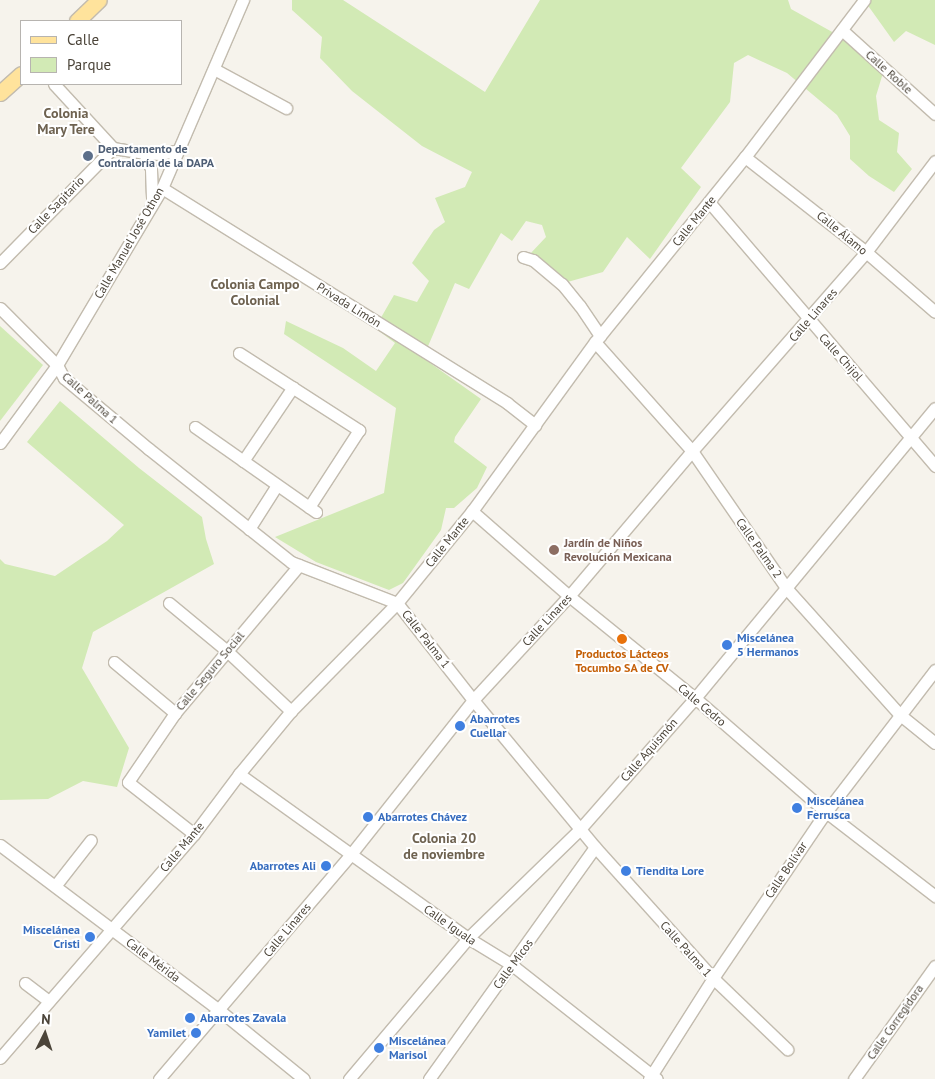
<!DOCTYPE html>
<html>
<head>
<meta charset="utf-8">
<style>
	body { margin:0 }
	#map { position:relative; width:935px; height:1079px; overflow:hidden; background:#f6f3ec; font-family:"PT Sans",sans-serif }
	div>[style] { position:absolute }
	[style*='--x'] { left:calc(var(--x)*1px); top:calc(var(--y)*1px); width:calc(var(--w)*1px); rotate:calc(var(--a)*1deg) }
	.green>* { inset:0; background:#d2eab5 }
	.roads { filter:drop-shadow(1px 0 #c2bbae) drop-shadow(-1px 0 #c2bbae) drop-shadow(0 1px #c2bbae) drop-shadow(0 -1px #c2bbae) }
	.minor>* { height:11px; margin:-5.5px; padding:0 5.5px; transform-origin:5.5px; border-radius:5.5px; background:#fff }
	.major>* { height:15px; margin:-7.5px; padding:0 7.5px; transform-origin:7.5px; border-radius:7.5px; background:#ffe39c }
	.dots>* { width:14px; height:14px; translate:-50% -50%; box-sizing:border-box; border:2px solid #fff; border-radius:50% }
	span { translate:-50% -50%; white-space:nowrap; text-align:center; line-height:1.15; -webkit-text-stroke:4px #fff; paint-order:stroke }
	.street-label { font-size:12px; color:#4b4439 }
	.service-label { font-size:12px; color:#4e5e75; font-weight:700 }
	.left { translate:0 -50%; text-align:left }
	.education-label { font-size:12px; color:#785e54; font-weight:700 }
	.shop-label { font-size:12px; color:#366cbe; font-weight:700 }
	.right { translate:-100% -50%; text-align:right }
	.food-label { font-size:12px; color:#c56008; font-weight:700 }
	.neighbourhood-label { font-size:14px; color:#6e6250; font-weight:700 }
	.legend { position:absolute; left:20px; top:20px; width:162px; height:65px; box-sizing:border-box; background:#fff; border:1px solid #b7b4b0; margin:0; padding:6px 9px; list-style:none; font-size:15px; color:#4b4439 }
	.legend li { display:flex; align-items:center; gap:10px; height:25px }
	.legend b { width:25px; border:1px solid #b7b4b0 }
	.north { position:absolute; left:20px; top:1009px; width:50px; height:50px; -webkit-text-stroke:4px #fff; paint-order:stroke; rotate:4deg; font-size:14px; font-weight:700; line-height:20px; text-align:center; color:#4b4439 }
	.north::after { content:''; display:block; margin:auto; width:18px; height:22px; background:#4b4439; clip-path:polygon(50% 0,100% 100%,50% 72%,0 100%) }
</style>
</head>
<body>
<div id="map">
	<div class="green">
		<div style="clip-path:polygon(292px 0,343px 0,485px 92px,540px 0,788px 0,791px 9px,852px 43px,883px 73px,876px 96px,879px 120px,899px 133px,897px 152px,912px 169px,894px 192px,869px 176px,850px 159px,850px 136px,837px 115px,787px 73px,748px 55px,734px 63px,730px 102px,681px 168px,701px 187px,650px 259px,627px 237px,603px 272px,564px 283px,530px 254px,546px 237px,542px 225px,526px 221px,512px 241px,501px 233px,469px 289px,455px 283px,423px 358px,481px 399px,455px 437px,454px 442px,487px 467px,477px 488px,454px 508px,446px 508px,441px 530px,403px 583px,389px 590px,316px 562px,275px 537px,384px 493px,396px 408px,284px 334px,286px 321px,343px 348px,376px 371px,395px 343px,375px 328px,394px 295px,417px 302px,429px 281px,412px 263px,434px 230px,445px 222px,435px 198px,465px 187px,472px 172px,422px 146px,352px 91px,320px 58px,322px 37px,292px 10px)"></div>
		<div style="clip-path:polygon(864px 0,935px 0,935px 45px,906px 31px,894px 42px)"></div>
		<div style="clip-path:polygon(0 326px,43px 365px,0 421px)"></div>
		<div style="clip-path:polygon(60px 401px,139px 468px,202px 517px,206px 539px,214px 564px,93px 632px,82px 668px,129px 748px,117px 787px,83px 781px,48px 799px,0 800px,0 559px,5px 564px,55px 576px,107px 541px,124px 525px,27px 442px)"></div>
	</div>
	<div class="roads">
		<div class="minor">
			<div style="--x:842;--y:30;--w:125;--a:42.1"></div>
			<div style="--x:214;--y:69;--w:82;--a:28.4"></div>
			<div style="--x:54;--y:84;--w:87;--a:47.3"></div>
			<div style="--x:113;--y:148;--w:31;--a:9"></div>
			<div style="--x:144;--y:153;--w:17;--a:66"></div>
			<div style="--x:151;--y:169;--w:35;--a:88"></div>
			<div style="--x:144;--y:153;--w:16;--a:4"></div>
			<div style="--x:160;--y:154;--w:19;--a:-12"></div>
			<div style="--x:745;--y:157;--w:154;--a:38.1"></div>
			<div style="--x:866;--y:252;--w:91;--a:41"></div>
			<div style="--x:162;--y:188;--w:407;--a:31.9"></div>
			<div style="--x:507;--y:403;--w:36;--a:38"></div>
			<div style="--x:709;--y:202;--w:348;--a:49.4"></div>
			<div style="--x:523;--y:257;--w:10;--a:17"></div>
			<div style="--x:533;--y:260;--w:38;--a:40"></div>
			<div style="--x:562;--y:284;--w:28;--a:51"></div>
			<div style="--x:580;--y:306;--w:36;--a:56"></div>
			<div style="--x:0;--y:263;--w:161;--a:-45.5"></div>
			<div style="--x:0;--y:308;--w:81;--a:45"></div>
			<div style="--x:57;--y:365;--w:15;--a:62"></div>
			<div style="--x:64;--y:378;--w:111;--a:39.9"></div>
			<div style="--x:149;--y:449;--w:181;--a:38.5"></div>
			<div style="--x:291;--y:562;--w:114;--a:21.1"></div>
			<div style="--x:397;--y:603;--w:123;--a:51.9"></div>
			<div style="--x:473;--y:700;--w:191;--a:50.3"></div>
			<div style="--x:595;--y:847;--w:176;--a:48"></div>
			<div style="--x:713;--y:978;--w:103;--a:43.8"></div>
			<div style="--x:595;--y:342;--w:146;--a:48.3"></div>
			<div style="--x:692;--y:451;--w:168;--a:55.5"></div>
			<div style="--x:787;--y:589;--w:168;--a:48.1"></div>
			<div style="--x:899;--y:714;--w:46;--a:38.9"></div>
			<div style="--x:239;--y:353;--w:143;--a:32.7"></div>
			<div style="--x:359;--y:430;--w:92;--a:123"></div>
			<div style="--x:195;--y:427;--w:148;--a:35.1"></div>
			<div style="--x:0;--y:443;--w:97;--a:-53.8"></div>
			<div style="--x:57;--y:365;--w:206;--a:-59.3"></div>
			<div style="--x:162;--y:188;--w:205;--a:-66.7"></div>
			<div style="--x:243;--y:461;--w:89;--a:-56"></div>
			<div style="--x:472;--y:511;--w:129;--a:41.2"></div>
			<div style="--x:569;--y:596;--w:162;--a:39"></div>
			<div style="--x:695;--y:698;--w:174;--a:41"></div>
			<div style="--x:826;--y:812;--w:138;--a:37.6"></div>
			<div style="--x:249;--y:529;--w:52;--a:-57.5"></div>
			<div style="--x:169;--y:603;--w:75;--a:39.6"></div>
			<div style="--x:227;--y:651;--w:88;--a:43.2"></div>
			<div style="--x:114;--y:662;--w:80;--a:39.9"></div>
			<div style="--x:239;--y:774;--w:282;--a:35.6"></div>
			<div style="--x:468;--y:938;--w:52;--a:31.5"></div>
			<div style="--x:512;--y:965;--w:184;--a:38.2"></div>
			<div style="--x:194;--y:834;--w:84;--a:-141.8"></div>
			<div style="--x:128;--y:782;--w:83;--a:-55.7"></div>
			<div style="--x:175;--y:713;--w:193;--a:-50"></div>
			<div style="--x:0;--y:845;--w:274;--a:37"></div>
			<div style="--x:219;--y:1010;--w:109;--a:39.1"></div>
			<div style="--x:55;--y:886;--w:58;--a:-52"></div>
			<div style="--x:25;--y:983;--w:30;--a:37"></div>
			<div style="--x:0;--y:1058;--w:296;--a:-49.1"></div>
			<div style="--x:194;--y:834;--w:75;--a:-53.1"></div>
			<div style="--x:239;--y:774;--w:82;--a:-50.5"></div>
			<div style="--x:291;--y:711;--w:151;--a:-45.5"></div>
			<div style="--x:397;--y:603;--w:119;--a:-50.8"></div>
			<div style="--x:472;--y:511;--w:209;--a:-54"></div>
			<div style="--x:595;--y:342;--w:238;--a:-51"></div>
			<div style="--x:745;--y:157;--w:197;--a:-52.8"></div>
			<div style="--x:159;--y:1079;--w:296;--a:-49.5"></div>
			<div style="--x:351;--y:854;--w:196;--a:-51.6"></div>
			<div style="--x:473;--y:700;--w:142;--a:-47.3"></div>
			<div style="--x:569;--y:596;--w:190;--a:-49.7"></div>
			<div style="--x:692;--y:451;--w:264;--a:-48.8"></div>
			<div style="--x:866;--y:252;--w:114;--a:-52.8"></div>
			<div style="--x:349;--y:1079;--w:185;--a:-49.8"></div>
			<div style="--x:468;--y:938;--w:156;--a:-44.2"></div>
			<div style="--x:580;--y:829;--w:174;--a:-48.7"></div>
			<div style="--x:695;--y:698;--w:376;--a:-50.4"></div>
			<div style="--x:429;--y:1079;--w:285;--a:-54.4"></div>
			<div style="--x:649;--y:1079;--w:120;--a:-57.6"></div>
			<div style="--x:713;--y:978;--w:201;--a:-55.8"></div>
			<div style="--x:826;--y:812;--w:179;--a:-52.5"></div>
			<div style="--x:854;--y:1079;--w:139;--a:-54.4"></div>
		</div>
		<div class="major">
			<div style="--x:77;--y:21;--w:30;--a:-44"></div>
			<div style="--x:0;--y:93;--w:28;--a:-42"></div>
		</div>
	</div>
	<div class="dots">
		<div style="left:88px;top:156px;background:#5c6f8a"></div>
		<div style="left:554px;top:550px;background:#8d6e63"></div>
		<div style="left:622px;top:639px;background:#e8710a"></div>
		<div style="left:727px;top:645px;background:#3f7fe0"></div>
		<div style="left:460px;top:726px;background:#3f7fe0"></div>
		<div style="left:797px;top:808px;background:#3f7fe0"></div>
		<div style="left:368px;top:817px;background:#3f7fe0"></div>
		<div style="left:326px;top:866px;background:#3f7fe0"></div>
		<div style="left:626px;top:871px;background:#3f7fe0"></div>
		<div style="left:90px;top:937px;background:#3f7fe0"></div>
		<div style="left:190px;top:1018px;background:#3f7fe0"></div>
		<div style="left:196px;top:1033px;background:#3f7fe0"></div>
		<div style="left:379px;top:1048px;background:#3f7fe0"></div>
	</div>
	<div class="street-label">
		<span style="left:889px;top:72px;rotate:42deg">Calle Roble</span>
		<span style="left:56px;top:205px;rotate:-46deg">Calle Sagitario</span>
		<span style="left:694px;top:221px;rotate:-51deg">Calle Mante</span>
		<span style="left:842px;top:233px;rotate:39deg">Calle Álamo</span>
		<span style="left:129px;top:243px;rotate:-60deg">Calle Manuel José Othon</span>
		<span style="left:349px;top:305px;rotate:32deg">Privada Limón</span>
		<span style="left:813px;top:315px;rotate:-49deg">Calle Linares</span>
		<span style="left:841px;top:357px;rotate:48deg">Calle Chijol</span>
		<span style="left:90px;top:398px;rotate:42deg">Calle Palma 1</span>
		<span style="left:447px;top:542px;rotate:-51deg">Calle Mante</span>
		<span style="left:759px;top:548px;rotate:55deg">Calle Palma 2</span>
		<span style="left:547px;top:620px;rotate:-47deg">Calle Linares</span>
		<span style="left:426px;top:639px;rotate:52deg">Calle Palma 1</span>
		<span style="left:210px;top:671px;rotate:-50deg">Calle Seguro Social</span>
		<span style="left:702px;top:705px;rotate:40deg">Calle Cedro</span>
		<span style="left:649px;top:750px;rotate:-49deg">Calle Aquismón</span>
		<span style="left:182px;top:847px;rotate:-50deg">Calle Mante</span>
		<span style="left:786px;top:870px;rotate:-56deg">Calle Bolívar</span>
		<span style="left:450px;top:925px;rotate:35deg">Calle Iguala</span>
		<span style="left:287px;top:930px;rotate:-50deg">Calle Linares</span>
		<span style="left:686px;top:949px;rotate:48deg">Calle Palma 1</span>
		<span style="left:153px;top:960px;rotate:37deg">Calle Mérida</span>
		<span style="left:513px;top:964px;rotate:-54deg">Calle Micos</span>
		<span style="left:895px;top:1022px;rotate:-55deg">Calle Corregidora</span>
	</div>
	<div class="service-label">
		<span class="left" style="left:98px;top:156px">Departamento de<br>Contraloría de la DAPA</span>
	</div>
	<div class="education-label">
		<span class="left" style="left:564px;top:550px">Jardín de Niños<br>Revolución Mexicana</span>
	</div>
	<div class="shop-label">
		<span class="left" style="left:737px;top:645px">Miscelánea<br>5 Hermanos</span>
		<span class="left" style="left:470px;top:726px">Abarrotes<br>Cuellar</span>
		<span class="left" style="left:807px;top:808px">Miscelánea<br>Ferrusca</span>
		<span class="left" style="left:378px;top:817px">Abarrotes Chávez</span>
		<span class="right" style="left:316px;top:866px">Abarrotes Ali</span>
		<span class="left" style="left:636px;top:871px">Tiendita Lore</span>
		<span class="right" style="left:80px;top:937px">Miscelánea<br>Cristi</span>
		<span class="left" style="left:200px;top:1018px">Abarrotes Zavala</span>
		<span class="right" style="left:186px;top:1033px">Yamilet</span>
		<span class="left" style="left:389px;top:1048px">Miscelánea<br>Marisol</span>
	</div>
	<div class="food-label">
		<span style="left:622px;top:661px">Productos Lácteos<br>Tocumbo SA de CV</span>
	</div>
	<div class="neighbourhood-label">
		<span style="left:66px;top:121px">Colonia<br>Mary Tere</span>
		<span style="left:255px;top:292px">Colonia Campo<br>Colonial</span>
		<span style="left:444px;top:846px">Colonia 20<br>de noviembre</span>
	</div>
	<ul class="legend">
	<li><b style="height:6px;background:#ffe39c"></b>Calle</li>
	<li><b style="height:14px;background:#d2eab5"></b>Parque</li>
	</ul>
	<div class="north">N</div>
</div>
</body>
</html>
